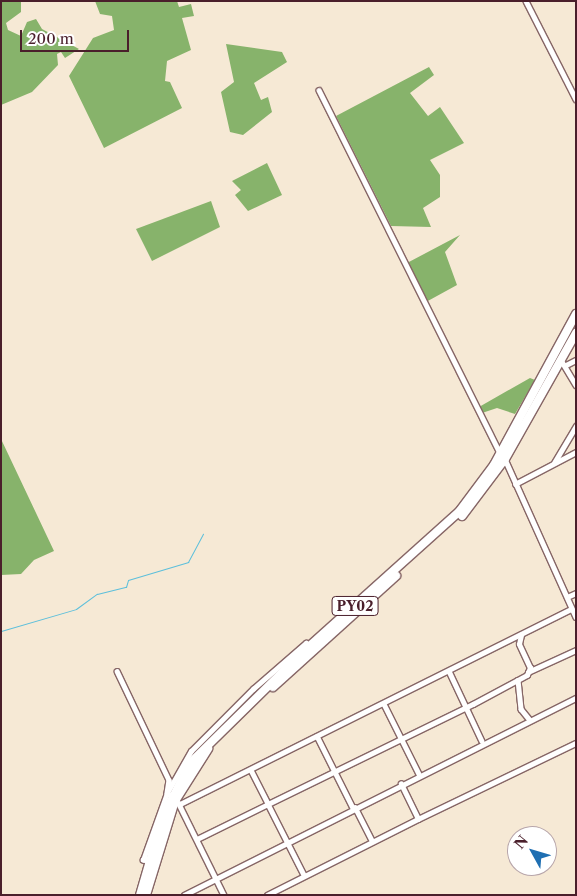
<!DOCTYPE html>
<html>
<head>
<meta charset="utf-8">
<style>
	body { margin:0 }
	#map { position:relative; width:577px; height:896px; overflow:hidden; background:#f6e9d5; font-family:"Libre Caslon Text",serif }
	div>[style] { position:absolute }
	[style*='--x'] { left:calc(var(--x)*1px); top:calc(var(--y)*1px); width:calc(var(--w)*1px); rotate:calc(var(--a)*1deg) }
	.forest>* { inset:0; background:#87b36b }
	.stream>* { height:1px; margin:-0.5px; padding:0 0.5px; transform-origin:0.5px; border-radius:0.5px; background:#5cbfdb }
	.roads { filter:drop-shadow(1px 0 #866666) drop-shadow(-1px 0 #866666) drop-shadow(0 1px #866666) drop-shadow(0 -1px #866666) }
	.street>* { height:4.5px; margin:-2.25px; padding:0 2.25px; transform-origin:2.25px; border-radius:2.25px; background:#fff }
	.highway>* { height:8px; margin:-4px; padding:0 4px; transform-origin:4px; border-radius:4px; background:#fff }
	span { translate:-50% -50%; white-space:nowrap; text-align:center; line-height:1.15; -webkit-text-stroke:4px #fff; paint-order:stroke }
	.shield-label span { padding:1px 4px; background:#fff; border:1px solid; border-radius:4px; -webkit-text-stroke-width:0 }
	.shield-label { font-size:14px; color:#4a1f2b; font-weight:700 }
	.frame { position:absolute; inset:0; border:2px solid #4a1f2b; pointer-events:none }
	.north { position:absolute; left:507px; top:826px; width:50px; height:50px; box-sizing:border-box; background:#fff; border:1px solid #b7a5aa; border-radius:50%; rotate:309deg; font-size:14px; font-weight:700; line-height:20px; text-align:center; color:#4a1f2b }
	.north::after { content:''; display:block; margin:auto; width:18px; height:22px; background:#1f6fb2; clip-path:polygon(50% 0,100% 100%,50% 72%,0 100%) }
	.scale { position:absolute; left:20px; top:30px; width:109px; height:22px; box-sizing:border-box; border:2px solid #4a1f2b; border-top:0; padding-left:6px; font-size:15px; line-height:18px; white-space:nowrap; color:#4a1f2b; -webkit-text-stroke:4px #fff; paint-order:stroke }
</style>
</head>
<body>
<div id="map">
	<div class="forest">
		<div style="clip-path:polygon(1px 1px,21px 1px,21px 12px,6px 23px,8px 30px,21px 36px,27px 22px,36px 19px,42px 29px,79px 49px,65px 58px,61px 52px,57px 54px,58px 65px,32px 92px,1px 105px)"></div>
		<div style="clip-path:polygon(95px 1px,177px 1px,179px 7px,191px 4px,194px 16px,182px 18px,191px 50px,167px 61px,165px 81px,170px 82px,182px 108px,104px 148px,69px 76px,93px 38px,114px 30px,112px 16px,100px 14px)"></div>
		<div style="clip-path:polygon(226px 44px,282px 52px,287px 62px,254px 83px,261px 100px,268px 97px,272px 112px,243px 135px,230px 132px,221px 92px,234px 82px)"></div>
		<div style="clip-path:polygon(429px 67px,434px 75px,410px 93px,428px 116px,440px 107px,464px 143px,430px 160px,440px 175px,440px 197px,423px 208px,431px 227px,391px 226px,336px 116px)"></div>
		<div style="clip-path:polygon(267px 163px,282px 195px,248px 211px,235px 195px,241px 190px,232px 181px)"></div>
		<div style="clip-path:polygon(211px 201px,220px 227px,152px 261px,136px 229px)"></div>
		<div style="clip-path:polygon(460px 235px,445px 252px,457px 285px,426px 302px,407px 263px)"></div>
		<div style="clip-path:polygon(530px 378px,535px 380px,515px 414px,497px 408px,482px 413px,479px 407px)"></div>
		<div style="clip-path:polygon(1px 439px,54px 551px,34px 560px,21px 574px,1px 575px)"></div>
	</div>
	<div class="stream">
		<div style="--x:1;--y:631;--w:78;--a:-16.3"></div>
		<div style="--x:76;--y:609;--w:26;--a:-36"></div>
		<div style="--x:97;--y:594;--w:30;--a:-14"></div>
		<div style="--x:126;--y:587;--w:7;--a:-74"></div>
		<div style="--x:128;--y:580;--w:63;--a:-16.7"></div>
		<div style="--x:188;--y:562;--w:32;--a:-62"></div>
	</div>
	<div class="roads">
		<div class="street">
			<div style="--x:526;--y:1;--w:110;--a:63"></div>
			<div style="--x:319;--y:90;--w:406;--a:63.5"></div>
			<div style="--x:561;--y:360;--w:29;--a:59"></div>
			<div style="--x:566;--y:365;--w:11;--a:-27"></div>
			<div style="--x:505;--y:459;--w:173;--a:65.8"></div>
			<div style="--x:554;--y:463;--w:43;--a:-59.3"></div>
			<div style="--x:515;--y:484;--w:69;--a:-27.7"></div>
			<div style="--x:567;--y:597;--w:10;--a:-24"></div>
			<div style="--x:117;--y:671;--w:121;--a:64.5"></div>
			<div style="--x:169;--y:780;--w:13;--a:99"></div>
			<div style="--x:167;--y:793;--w:6;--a:31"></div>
			<div style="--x:449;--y:671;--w:77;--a:64.8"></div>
			<div style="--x:528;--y:672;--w:53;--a:-24.6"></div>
			<div style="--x:518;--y:680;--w:29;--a:84"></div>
			<div style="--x:521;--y:709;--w:13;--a:51"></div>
			<div style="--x:384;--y:704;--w:78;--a:63.4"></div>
			<div style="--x:317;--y:736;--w:80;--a:63.4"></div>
			<div style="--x:251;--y:770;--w:38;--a:63"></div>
			<div style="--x:268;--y:804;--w:228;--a:-26"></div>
			<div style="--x:473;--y:704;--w:61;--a:-28.2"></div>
			<div style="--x:527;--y:675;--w:8;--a:-67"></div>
			<div style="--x:530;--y:668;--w:26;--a:-115"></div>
			<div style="--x:519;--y:644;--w:9;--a:-77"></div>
			<div style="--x:178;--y:802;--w:104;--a:63.7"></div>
			<div style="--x:180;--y:804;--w:437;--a:-26.5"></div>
			<div style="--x:355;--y:807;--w:38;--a:63"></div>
			<div style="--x:418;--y:819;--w:175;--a:-25.7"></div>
			<div style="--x:197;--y:839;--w:79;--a:-26.2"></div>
			<div style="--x:268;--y:804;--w:80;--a:63.1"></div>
			<div style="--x:149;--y:861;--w:6;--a:-171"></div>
			<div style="--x:143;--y:860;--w:71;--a:-70.3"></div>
			<div style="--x:167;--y:793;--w:48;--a:-60.3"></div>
			<div style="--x:191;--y:751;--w:88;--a:-45"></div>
			<div style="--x:253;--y:689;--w:70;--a:-41"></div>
			<div style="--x:306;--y:643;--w:4;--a:27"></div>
			<div style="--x:184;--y:895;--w:439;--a:-26.7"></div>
			<div style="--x:267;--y:895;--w:169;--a:-26.7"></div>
			<div style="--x:418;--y:819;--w:39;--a:-116"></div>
		</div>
		<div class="highway">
			<div style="--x:462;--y:516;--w:71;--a:-53"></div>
			<div style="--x:505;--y:459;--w:145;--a:-60.6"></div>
			<div style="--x:273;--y:687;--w:166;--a:-42.1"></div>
			<div style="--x:140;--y:895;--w:82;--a:-73.8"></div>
			<div style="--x:163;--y:816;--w:61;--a:-62.6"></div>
			<div style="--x:191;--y:762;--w:160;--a:-44.5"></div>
			<div style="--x:305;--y:650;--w:207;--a:-41.9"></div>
			<div style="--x:459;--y:512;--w:59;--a:-53.3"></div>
			<div style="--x:494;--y:465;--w:172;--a:-61.5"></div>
			<div style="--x:146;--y:895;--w:98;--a:-72.9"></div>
			<div style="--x:175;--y:801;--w:62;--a:-57.6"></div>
		</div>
	</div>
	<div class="shield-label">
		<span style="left:355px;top:606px">PY02</span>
	</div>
	<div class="frame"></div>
	<div class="north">N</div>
	<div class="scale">200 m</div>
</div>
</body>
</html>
